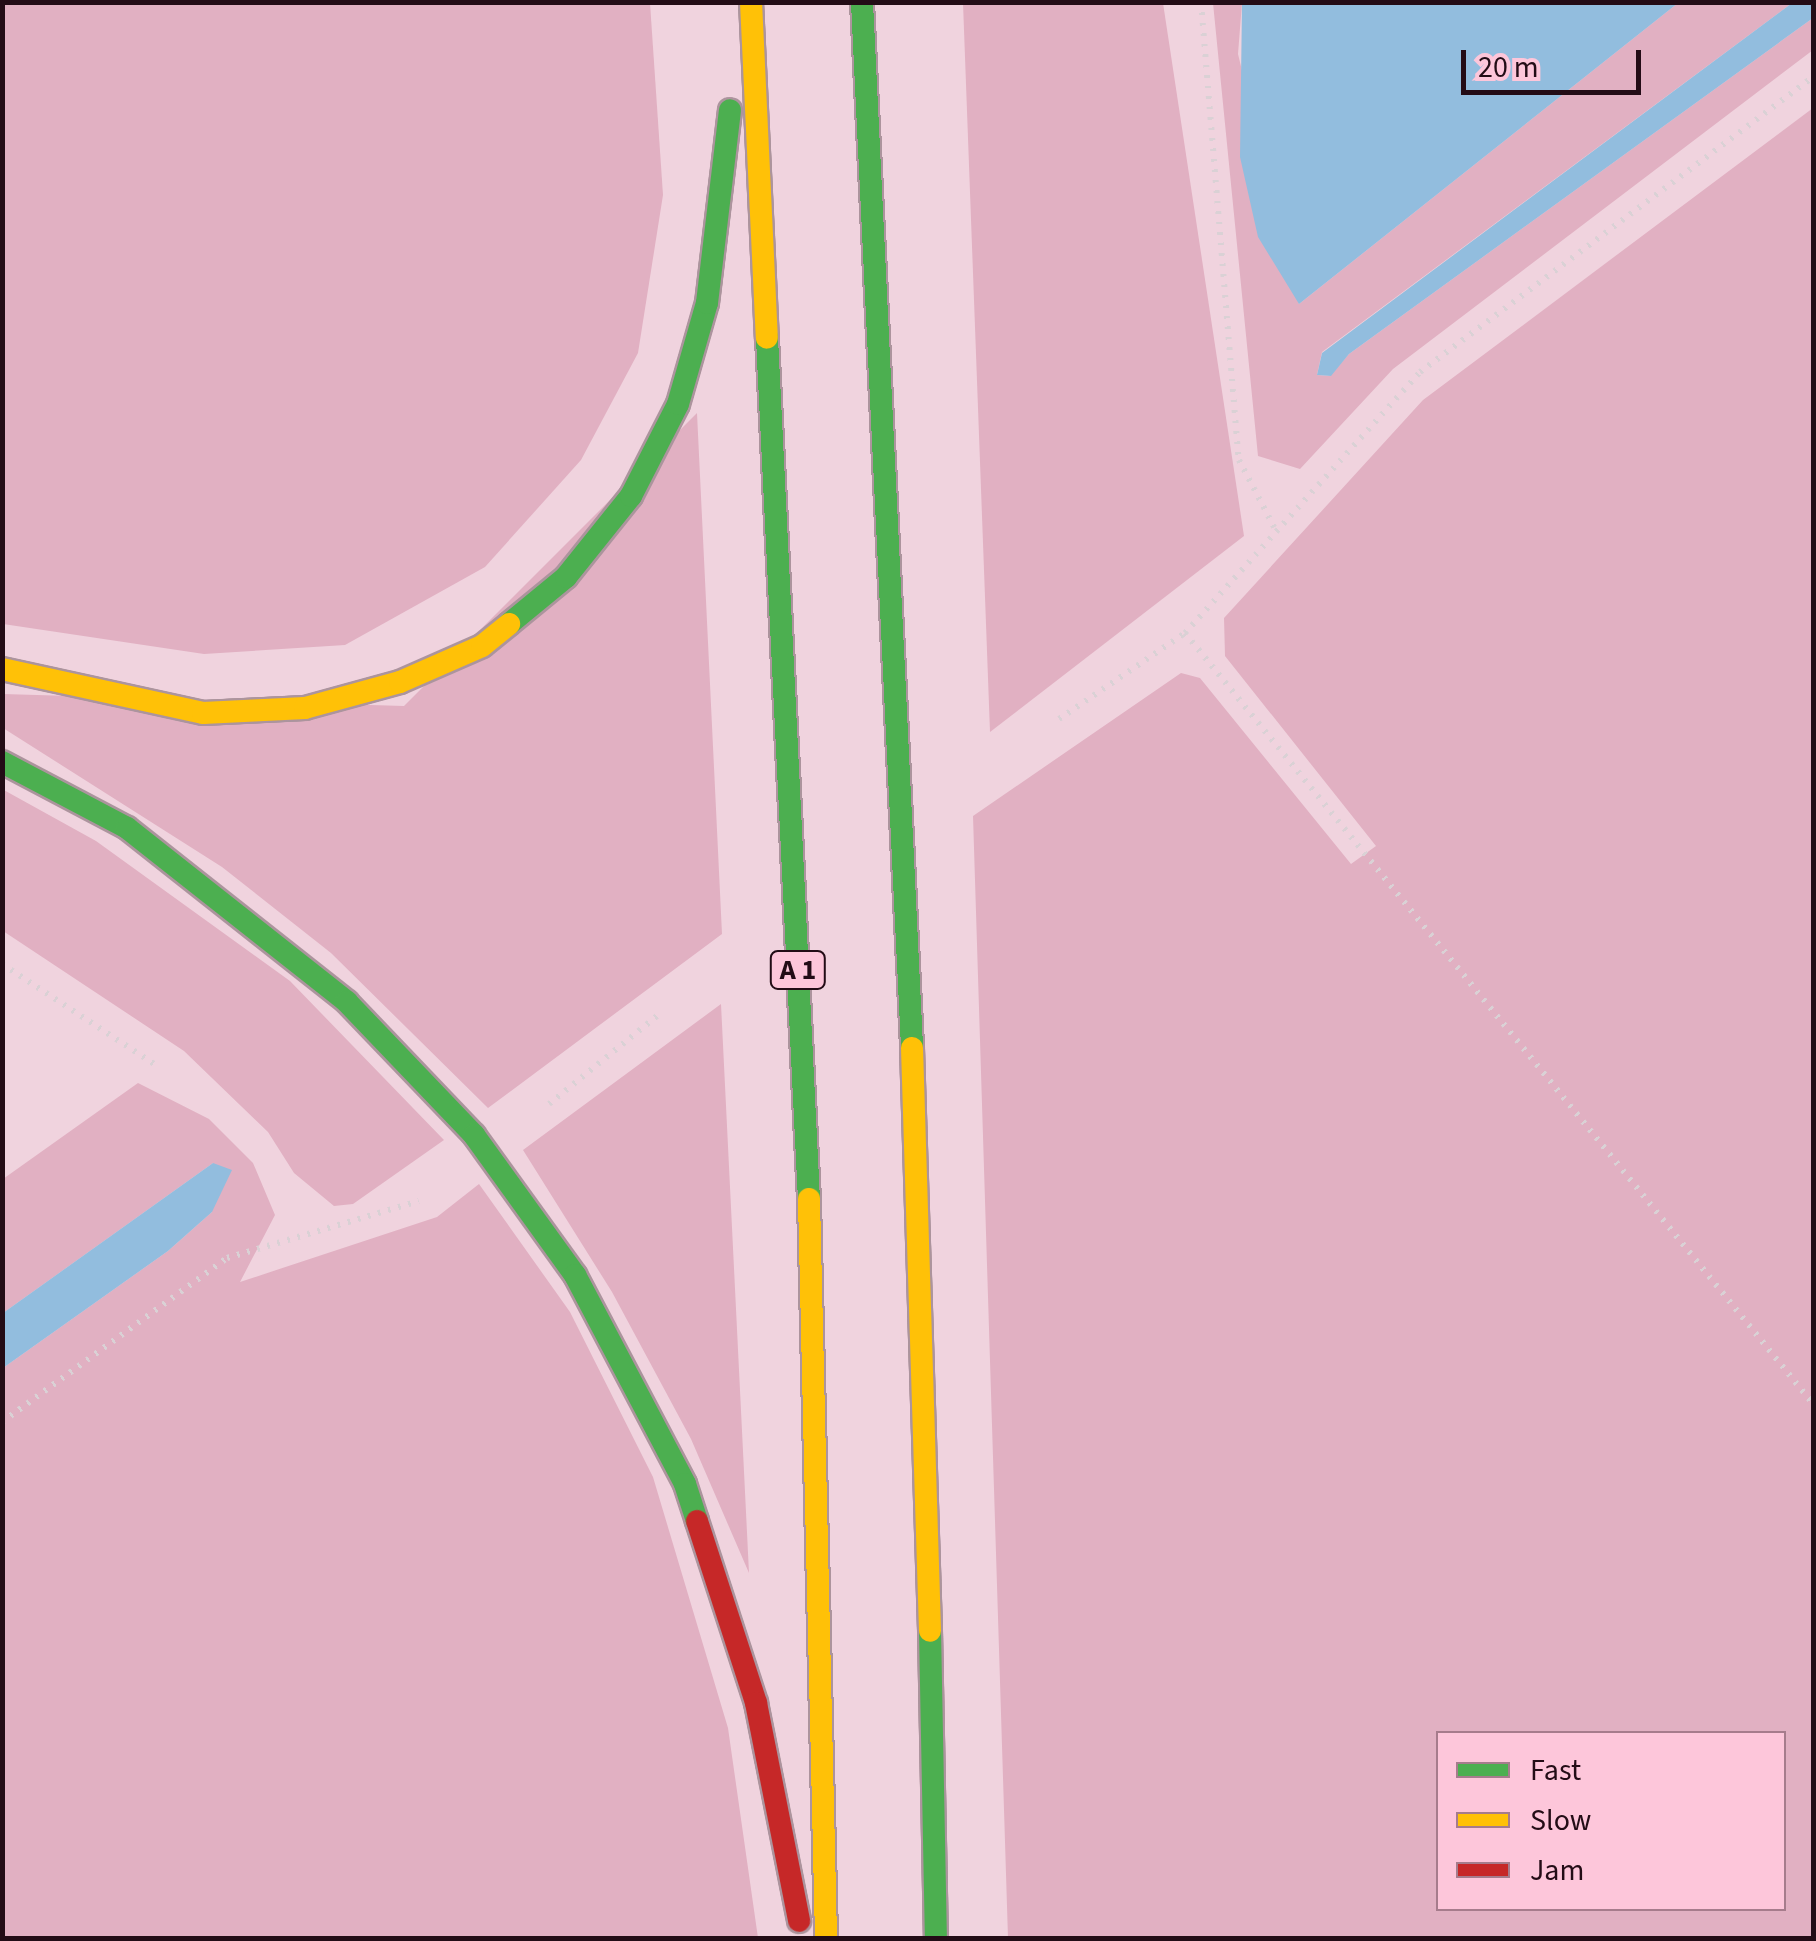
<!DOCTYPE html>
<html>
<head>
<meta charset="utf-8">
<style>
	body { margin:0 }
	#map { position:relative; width:1816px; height:1941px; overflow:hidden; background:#f0d3de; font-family:"Source Sans 3",sans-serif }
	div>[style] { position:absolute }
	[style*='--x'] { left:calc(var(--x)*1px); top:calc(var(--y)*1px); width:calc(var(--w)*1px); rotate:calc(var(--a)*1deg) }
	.green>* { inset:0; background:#e1b0c2 }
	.water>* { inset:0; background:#92bdde }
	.path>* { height:6px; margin-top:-3px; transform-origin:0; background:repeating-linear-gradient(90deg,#dad1d5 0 2.5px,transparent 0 10.5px) }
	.roads { filter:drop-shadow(2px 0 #ac949d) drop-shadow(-2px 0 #ac949d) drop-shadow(0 2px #ac949d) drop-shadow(0 -2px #ac949d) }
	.fast>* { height:22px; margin:-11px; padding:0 11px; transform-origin:11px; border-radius:11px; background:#4caf50 }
	.slow>* { height:22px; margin:-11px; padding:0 11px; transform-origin:11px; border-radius:11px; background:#ffc107 }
	.jam>* { height:22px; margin:-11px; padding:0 11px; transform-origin:11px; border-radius:11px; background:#c62828 }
	span { translate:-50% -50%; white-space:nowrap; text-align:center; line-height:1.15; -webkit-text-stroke:10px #fdc6da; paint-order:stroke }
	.shield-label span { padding:2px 8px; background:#fdc6da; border:2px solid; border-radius:8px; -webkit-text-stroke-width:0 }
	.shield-label { font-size:28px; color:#230c16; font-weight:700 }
	.frame { position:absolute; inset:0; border:5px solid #230c16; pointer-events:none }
	.legend { position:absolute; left:1436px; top:1731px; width:350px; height:180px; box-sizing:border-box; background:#fdc6da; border:2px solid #a67c8c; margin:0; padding:12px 18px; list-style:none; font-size:30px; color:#230c16 }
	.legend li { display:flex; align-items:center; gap:20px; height:50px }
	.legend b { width:50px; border:2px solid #a67c8c }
	.scale { position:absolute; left:1461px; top:50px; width:180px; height:45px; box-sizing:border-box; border:5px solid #230c16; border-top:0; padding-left:12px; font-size:30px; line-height:35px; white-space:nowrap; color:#230c16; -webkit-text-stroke:8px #fdc6da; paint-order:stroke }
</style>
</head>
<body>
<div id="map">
	<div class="green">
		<div style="clip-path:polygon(2px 3px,650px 3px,663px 195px,638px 353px,581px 460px,485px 567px,345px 645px,204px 654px,3px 624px)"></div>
		<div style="clip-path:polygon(963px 3px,1163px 3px,1244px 536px,990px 732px)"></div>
		<div style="clip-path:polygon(1213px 3px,1242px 3px,1238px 54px,1299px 304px,1678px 3px,1792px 3px,1322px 352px,1317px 375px,1330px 376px,1349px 354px,1813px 18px,1813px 50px,1393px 369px,1300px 469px,1258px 456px)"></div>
		<div style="clip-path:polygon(evenodd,1813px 108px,1813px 1938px,1008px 1938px,973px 816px,1181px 673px,1200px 678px,1351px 864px,1376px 846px,1225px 656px,1224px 618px,1423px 400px,1813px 108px,1438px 1734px,1784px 1734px,1784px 1908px,1438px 1908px,1438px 1734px)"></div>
		<div style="clip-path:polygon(697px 413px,722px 934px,488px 1108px,331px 953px,222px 867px,3px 728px,3px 694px,404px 706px)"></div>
		<div style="clip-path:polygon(2px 789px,96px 841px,290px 981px,444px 1140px,353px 1204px,334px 1206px,294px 1173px,268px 1132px,184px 1051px,3px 931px)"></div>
		<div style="clip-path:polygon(721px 1004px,749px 1573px,691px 1439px,612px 1292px,523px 1150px)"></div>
		<div style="clip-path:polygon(138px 1083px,209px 1119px,253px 1163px,275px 1215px,240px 1282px,437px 1217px,479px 1184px,570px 1312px,653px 1477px,728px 1728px,758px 1938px,3px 1938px,3px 1368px,168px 1251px,212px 1212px,213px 1163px,3px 1313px,3px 1179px)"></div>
	</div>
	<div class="water">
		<div style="clip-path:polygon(1242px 3px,1242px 2px,1678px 3px,1299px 304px,1258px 237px,1240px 157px)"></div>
		<div style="clip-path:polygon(1792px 3px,1813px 3px,1813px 18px,1349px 354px,1331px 376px,1317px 375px,1322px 353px)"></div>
		<div style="clip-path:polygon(213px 1163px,232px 1170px,212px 1212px,168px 1251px,3px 1368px,3px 1313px)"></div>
	</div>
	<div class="path">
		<div style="--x:1201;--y:2;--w:460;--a:85.3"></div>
		<div style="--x:1239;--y:460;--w:76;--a:62.4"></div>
		<div style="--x:1185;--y:633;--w:996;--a:50.83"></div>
		<div style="--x:1059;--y:719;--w:153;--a:-34.3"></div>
		<div style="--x:1185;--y:633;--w:351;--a:-48"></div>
		<div style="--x:1420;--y:372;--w:493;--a:-36.9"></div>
		<div style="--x:2;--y:964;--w:188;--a:33.3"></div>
		<div style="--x:549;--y:1104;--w:141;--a:-39.2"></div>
		<div style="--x:2;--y:1422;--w:278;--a:-36.1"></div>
		<div style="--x:227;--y:1258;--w:200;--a:-16.5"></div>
	</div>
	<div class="roads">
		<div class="fast">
			<div style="--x:862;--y:2;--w:1047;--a:87.26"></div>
			<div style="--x:767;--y:338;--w:862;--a:87.21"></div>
			<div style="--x:509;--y:624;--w:74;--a:-39.5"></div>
			<div style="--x:566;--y:577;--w:104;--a:-51.3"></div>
			<div style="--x:631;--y:496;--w:103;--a:-62.9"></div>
			<div style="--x:678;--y:404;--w:105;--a:-74"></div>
			<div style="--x:707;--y:303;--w:194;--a:-83.2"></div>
			<div style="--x:2;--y:762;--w:141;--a:27.8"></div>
			<div style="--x:127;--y:828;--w:280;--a:38.3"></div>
			<div style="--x:347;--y:1002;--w:184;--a:46.3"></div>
			<div style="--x:474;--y:1135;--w:173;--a:54.2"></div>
			<div style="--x:575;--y:1275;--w:236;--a:62.2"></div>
			<div style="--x:685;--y:1484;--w:39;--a:72"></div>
			<div style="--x:930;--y:1631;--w:307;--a:88.9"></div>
		</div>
		<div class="slow">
			<div style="--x:751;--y:2;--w:336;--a:87.3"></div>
			<div style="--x:2;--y:669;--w:206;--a:12.3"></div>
			<div style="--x:203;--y:713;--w:102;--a:-2.8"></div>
			<div style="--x:305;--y:708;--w:98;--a:-15.3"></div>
			<div style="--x:400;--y:682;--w:90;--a:-23.7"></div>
			<div style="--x:482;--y:646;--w:35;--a:-39"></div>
			<div style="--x:912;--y:1048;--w:583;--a:88.23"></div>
			<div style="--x:809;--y:1199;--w:739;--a:88.68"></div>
		</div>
		<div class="jam">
			<div style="--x:697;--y:1521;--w:191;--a:72"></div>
			<div style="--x:756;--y:1703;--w:222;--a:78.8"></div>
		</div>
	</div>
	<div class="shield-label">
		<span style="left:798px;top:970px">A 1</span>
	</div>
	<div class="frame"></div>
	<ul class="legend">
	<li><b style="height:12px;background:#4caf50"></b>Fast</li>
	<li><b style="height:12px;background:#ffc107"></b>Slow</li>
	<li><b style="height:12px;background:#c62828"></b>Jam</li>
	</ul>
	<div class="scale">20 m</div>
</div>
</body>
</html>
